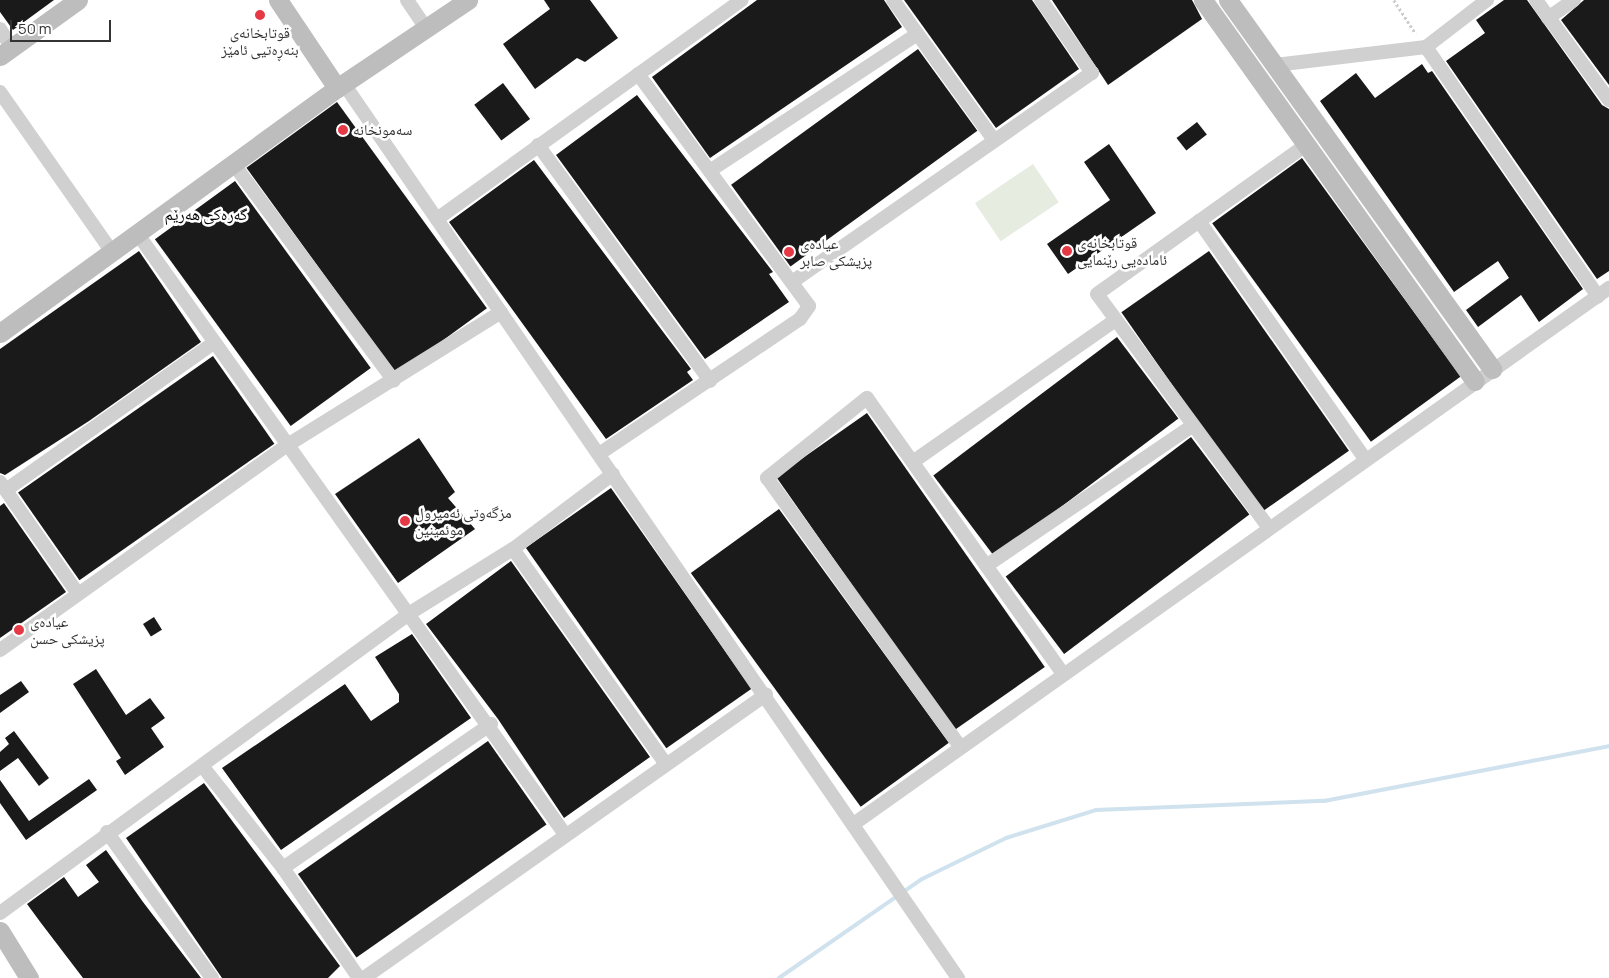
<!DOCTYPE html>
<html>
<head>
<meta charset="utf-8">
<style>
	body { margin:0 }
	#map { position:relative; width:1609px; height:978px; overflow:hidden; background:#fff; font-family:Manrope,"Noto Naskh Arabic",sans-serif }
	div>[style] { position:absolute }
	[style*='--x'] { left:calc(var(--x)*1px); top:calc(var(--y)*1px); width:calc(var(--w)*1px); rotate:calc(var(--a)*1deg) }
	.green>* { inset:0; background:#e6ecdf; transform-origin:0 0 }
	.stream>* { height:4px; margin:-2px; padding:0 2px; transform-origin:2px; border-radius:2px; background:#cfe2ee }
	.building>* { inset:0; background:#1a1a1a; transform-origin:0 0 }
	.path>* { height:2.5px; margin-top:-1.25px; transform-origin:0; background:repeating-linear-gradient(90deg,#cdcdcd 0 2.5px,transparent 0 5px) }
	.street>* { height:14px; margin:-7px; padding:0 7px; transform-origin:7px; border-radius:7px; background:#d0d0d0 }
	.secondary>* { height:19px; margin:-9.5px; padding:0 9.5px; transform-origin:9.5px; border-radius:9.5px; background:#bdbdbd }
	.dots>* { width:14px; height:14px; translate:-50% -50%; box-sizing:border-box; border:2px solid #fff; border-radius:50% }
	span { translate:-50% -50%; white-space:nowrap; text-align:center; line-height:1.15; -webkit-text-stroke:5px #fff; paint-order:stroke }
	.poi-label { font-size:15px; color:#333 }
	.left { translate:0 -50%; text-align:left }
	.neighbourhood-label { font-size:16px; color:#000 }
	.scale { position:absolute; left:10px; top:20px; width:101px; height:22px; box-sizing:border-box; border:2px solid #333; border-top:0; padding-left:6px; font-size:15px; line-height:18px; white-space:nowrap; color:#333; -webkit-text-stroke:4px #fff; paint-order:stroke }
</style>
</head>
<body>
<div id="map">
	<div class="green">
		<div style="left:1033px;top:164px;width:46px;height:70px;rotate:56deg"></div>
	</div>
	<div class="stream">
		<div style="--x:779;--y:978;--w:174;--a:-34.7"></div>
		<div style="--x:922;--y:879;--w:93;--a:-26"></div>
		<div style="--x:1006;--y:838;--w:94;--a:-17.3"></div>
		<div style="--x:1096;--y:810;--w:228;--a:-2.3"></div>
		<div style="--x:1324;--y:801;--w:290;--a:-10.9"></div>
	</div>
	<div class="building">
		<div style="clip-path:polygon(0 0,54px 0,13px 30px,0 12px)"></div>
		<div style="clip-path:polygon(544px 0,590px 0,618px 38px,585px 62px,577px 58px,535px 89px,503px 44px,550px 9px)"></div>
		<div style="clip-path:polygon(757px 0,884px 0,902px 27px,710px 158px,652px 77px)"></div>
		<div style="clip-path:polygon(904px 0,1032px 0,1079px 69px,996px 128px)"></div>
		<div style="clip-path:polygon(1052px 0,1192px 0,1202px 19px,1108px 85px)"></div>
		<div style="clip-path:polygon(1504px 0,1527px 0,1602px 105px,1609px 109px,1609px 271px,1597px 279px,1446px 61px,1485px 33px,1476px 20px)"></div>
		<div style="clip-path:polygon(1584px 0,1609px 0,1609px 85px,1561px 20px)"></div>
		<div style="left:918px;top:49px;width:101px;height:231px;rotate:54deg"></div>
		<div style="clip-path:polygon(1422px 64px,1428px 73px,1432px 71px,1583px 289px,1539px 322px,1521px 295px,1478px 327px,1466px 310px,1509px 278px,1498px 261px,1454px 292px,1320px 101px,1356px 73px,1375px 98px)"></div>
		<div style="left:503px;top:83px;width:45px;height:36px;rotate:53deg"></div>
		<div style="clip-path:polygon(637px 95px,773px 272px,769px 274px,789px 302px,705px 359px,556px 155px)"></div>
		<div style="left:337px;top:102px;width:255px;height:112px;rotate:54deg"></div>
		<div style="left:1197px;top:122px;width:16px;height:26px;rotate:52deg"></div>
		<div style="clip-path:polygon(1109px 144px,1156px 213px,1068px 274px,1047px 244px,1110px 200px,1084px 162px)"></div>
		<div style="left:1302px;top:158px;width:270px;height:111px;rotate:54deg"></div>
		<div style="clip-path:polygon(534px 160px,691px 369px,687px 372px,693px 380px,606px 439px,449px 222px)"></div>
		<div style="left:235px;top:181px;width:231px;height:99px;rotate:54deg"></div>
		<div style="clip-path:polygon(139px 251px,201px 342px,89px 421px,5px 475px,0 473px,0 349px)"></div>
		<div style="left:1209px;top:251px;width:244px;height:107px;rotate:55deg"></div>
		<div style="left:1117px;top:337px;width:102px;height:230px;rotate:53deg"></div>
		<div style="left:213px;top:356px;width:107px;height:238px;rotate:55deg"></div>
		<div style="left:867px;top:413px;width:310px;height:111px;rotate:55deg"></div>
		<div style="left:1191px;top:437px;width:97px;height:232px;rotate:53deg"></div>
		<div style="clip-path:polygon(419px 438px,455px 492px,448px 498px,475px 529px,398px 583px,335px 494px)"></div>
		<div style="left:611px;top:488px;width:245px;height:104px;rotate:55deg"></div>
		<div style="clip-path:polygon(4px 503px,66px 592px,0 638px,0 506px)"></div>
		<div style="left:779px;top:509px;width:289px;height:109px;rotate:54deg"></div>
		<div style="clip-path:polygon(511px 561px,650px 757px,564px 818px,498px 719px,426px 624px)"></div>
		<div style="left:154px;top:617px;width:15px;height:13px;rotate:58deg"></div>
		<div style="clip-path:polygon(412px 634px,471px 718px,281px 850px,222px 768px,345px 684px,371px 721px,399px 702px,399px 694px,375px 657px)"></div>
		<div style="clip-path:polygon(96px 669px,126px 715px,150px 698px,165px 718px,151px 728px,164px 747px,125px 775px,116px 761px,121px 758px,73px 684px)"></div>
		<div style="clip-path:polygon(21px 681px,29px 692px,0 713px,0 695px)"></div>
		<div style="clip-path:polygon(14px 731px,49px 778px,39px 786px,18px 758px,0 771px,0 752px,9px 744px,5px 738px)"></div>
		<div style="left:488px;top:741px;width:102px;height:232px;rotate:55deg"></div>
		<div style="clip-path:polygon(89px 779px,97px 790px,26px 840px,0 803px,0 780px,29px 821px)"></div>
		<div style="clip-path:polygon(204px 783px,340px 966px,328px 978px,222px 978px,126px 838px)"></div>
		<div style="clip-path:polygon(106px 850px,143px 902px,201px 978px,83px 978px,41px 923px,27px 904px,64px 877px,78px 897px,99px 882px,86px 865px)"></div>
	</div>
	<div class="path">
		<div style="--x:1394;--y:0;--w:40;--a:57.1"></div>
	</div>
	<div class="street">
		<div style="--x:407;--y:0;--w:36;--a:56"></div>
		<div style="--x:893;--y:0;--w:173;--a:54.2"></div>
		<div style="--x:1536;--y:0;--w:124;--a:53.9"></div>
		<div style="--x:1548;--y:18;--w:32;--a:-35"></div>
		<div style="--x:0;--y:29;--w:22;--a:58"></div>
		<div style="--x:1426;--y:47;--w:303;--a:55.4"></div>
		<div style="--x:1275;--y:65;--w:152;--a:-6.8"></div>
		<div style="--x:1426;--y:47;--w:77;--a:-37.6"></div>
		<div style="--x:344;--y:84;--w:1085;--a:55.52"></div>
		<div style="--x:0;--y:92;--w:195;--a:55"></div>
		<div style="--x:538;--y:145;--w:292;--a:53.9"></div>
		<div style="--x:235;--y:166;--w:267;--a:53.5"></div>
		<div style="--x:711;--y:170;--w:247;--a:-33.4"></div>
		<div style="--x:437;--y:219;--w:375;--a:-35.7"></div>
		<div style="--x:1199;--y:221;--w:290;--a:55.1"></div>
		<div style="--x:137;--y:233;--w:736;--a:54.56"></div>
		<div style="--x:792;--y:282;--w:366;--a:-34.9"></div>
		<div style="--x:1092;--y:73;--w:89;--a:-124.9"></div>
		<div style="--x:599;--y:454;--w:242;--a:-33.9"></div>
		<div style="--x:800;--y:319;--w:16;--a:-55"></div>
		<div style="--x:809;--y:306;--w:288;--a:-126.4"></div>
		<div style="--x:914;--y:461;--w:246;--a:-35"></div>
		<div style="--x:0;--y:482;--w:136;--a:55.1"></div>
		<div style="--x:6;--y:490;--w:255;--a:-35.3"></div>
		<div style="--x:1269;--y:528;--w:290;--a:-126.3"></div>
		<div style="--x:1097;--y:294;--w:257;--a:-35.5"></div>
		<div style="--x:513;--y:549;--w:262;--a:54.6"></div>
		<div style="--x:989;--y:564;--w:245;--a:-34.2"></div>
		<div style="--x:0;--y:650;--w:351;--a:-35.5"></div>
		<div style="--x:286;--y:446;--w:253;--a:-31.9"></div>
		<div style="--x:959;--y:745;--w:329;--a:-125.7"></div>
		<div style="--x:767;--y:478;--w:128;--a:-38.7"></div>
		<div style="--x:867;--y:398;--w:336;--a:54.6"></div>
		<div style="--x:203;--y:767;--w:129;--a:51.6"></div>
		<div style="--x:283;--y:868;--w:134;--a:55.4"></div>
		<div style="--x:855;--y:823;--w:925;--a:-35.36"></div>
		<div style="--x:107;--y:832;--w:180;--a:54.3"></div>
		<div style="--x:283;--y:868;--w:253;--a:-34.7"></div>
		<div style="--x:0;--y:913;--w:508;--a:-36.19"></div>
		<div style="--x:410;--y:613;--w:121;--a:-31.9"></div>
		<div style="--x:513;--y:549;--w:125;--a:-36.9"></div>
		<div style="--x:364;--y:978;--w:492;--a:-35.2"></div>
	</div>
	<div class="secondary">
		<div style="--x:278;--y:0;--w:106;--a:56.2"></div>
		<div style="--x:1203;--y:0;--w:468;--a:54.5"></div>
		<div style="--x:1228;--y:0;--w:454;--a:54.4"></div>
		<div style="--x:0;--y:56;--w:96;--a:-35.7"></div>
		<div style="--x:0;--y:333;--w:417;--a:-36"></div>
		<div style="--x:337;--y:88;--w:158;--a:-33.9"></div>
		<div style="--x:0;--y:931;--w:55;--a:58.3"></div>
	</div>
	<div class="dots">
		<div style="left:260px;top:15px;background:#e63946"></div>
		<div style="left:343px;top:130px;background:#e63946"></div>
		<div style="left:1067px;top:251px;background:#e63946"></div>
		<div style="left:789px;top:252px;background:#e63946"></div>
		<div style="left:405px;top:521px;background:#e63946"></div>
		<div style="left:19px;top:630px;background:#e63946"></div>
	</div>
	<div class="poi-label">
		<span style="left:260px;top:41px">قوتابخانەی<br>بنەڕەتیی ئامێز</span>
		<span class="left" style="left:353px;top:130px">سەمونخانە</span>
		<span class="left" style="left:1077px;top:251px">قوتابخانەی<br>ئامادەیی رێنمایی</span>
		<span class="left" style="left:800px;top:252px">عیادەی<br>پزیشکی صابر</span>
		<span class="left" style="left:415px;top:521px">مزگەوتی ئەمیرول<br>موئمینین</span>
		<span class="left" style="left:30px;top:630px">عیادەی<br>پزیشکی حسن</span>
	</div>
	<div class="neighbourhood-label">
		<span style="left:206px;top:214px">گەرەکی هەرێم</span>
	</div>
	<div class="scale">50 m</div>
</div>
</body>
</html>
